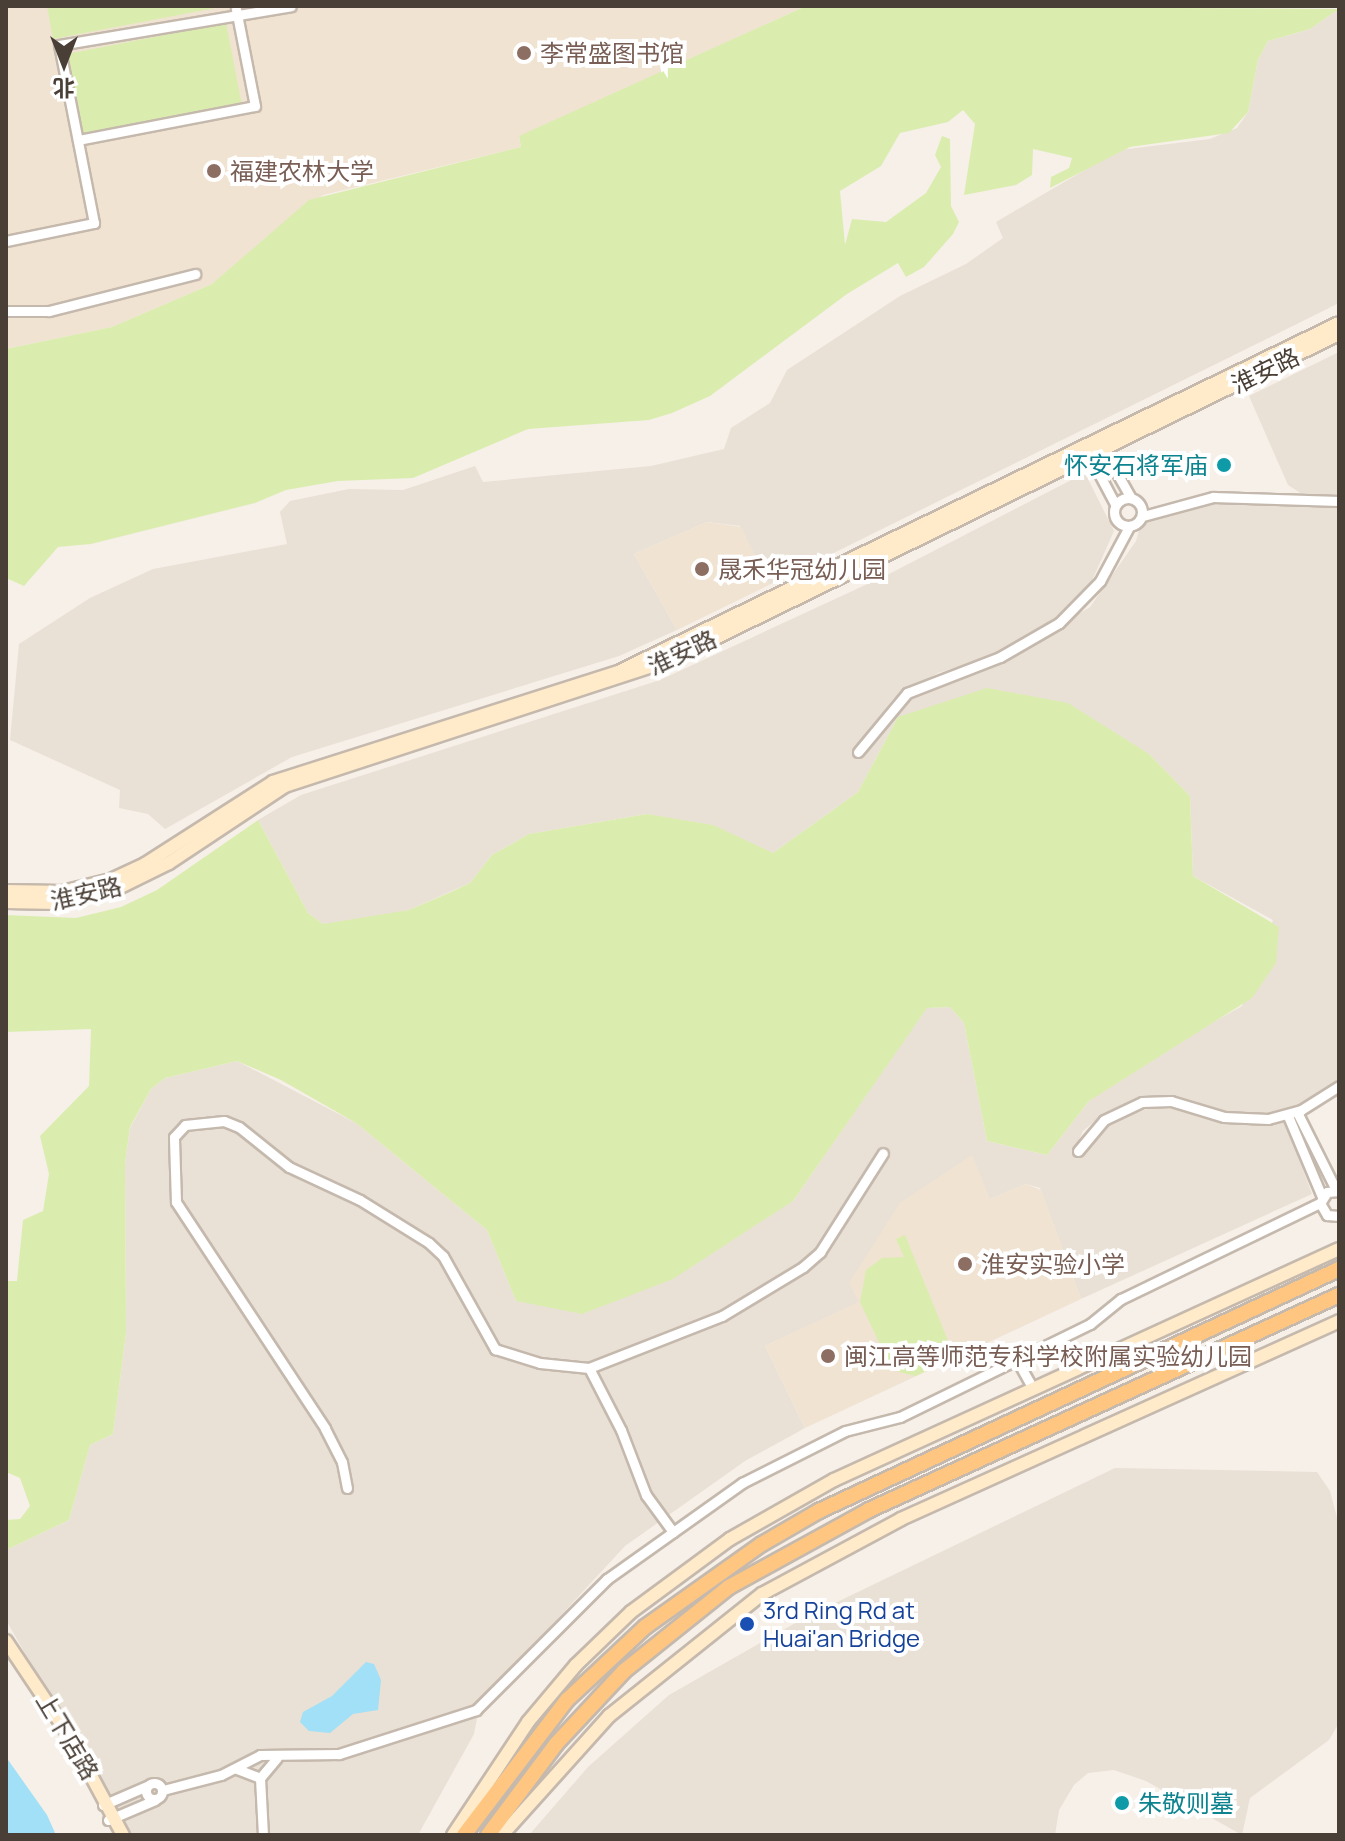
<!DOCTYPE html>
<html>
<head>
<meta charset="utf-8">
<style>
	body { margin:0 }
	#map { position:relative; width:1345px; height:1841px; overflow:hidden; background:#f6f0e9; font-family:Manrope,"Noto Sans SC",sans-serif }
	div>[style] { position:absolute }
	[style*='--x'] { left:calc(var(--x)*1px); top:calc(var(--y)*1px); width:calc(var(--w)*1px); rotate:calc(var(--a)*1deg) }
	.residential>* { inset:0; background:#eae1d6 }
	.education>* { inset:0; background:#f0e3d2 }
	.green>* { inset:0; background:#daedaf; transform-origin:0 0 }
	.water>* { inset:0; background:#a1e0f6 }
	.roads { filter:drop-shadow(2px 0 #c5b9ad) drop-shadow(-2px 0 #c5b9ad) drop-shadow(0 2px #c5b9ad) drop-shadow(0 -2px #c5b9ad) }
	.minor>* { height:9px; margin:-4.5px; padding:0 4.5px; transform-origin:4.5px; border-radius:4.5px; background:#fff }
	.minor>.ring { margin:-4.5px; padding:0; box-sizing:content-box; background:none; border:9px solid #fff; border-radius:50% }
	.secondary>* { height:12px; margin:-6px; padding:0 6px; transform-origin:6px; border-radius:6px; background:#ffeac9 }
	.trunk>* { height:14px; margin:-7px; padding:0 7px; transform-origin:7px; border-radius:7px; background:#ffc681 }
	.dots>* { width:22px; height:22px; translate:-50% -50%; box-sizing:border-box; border:4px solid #fff; border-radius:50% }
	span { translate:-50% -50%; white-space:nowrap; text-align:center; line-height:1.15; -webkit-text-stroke:8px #fff; paint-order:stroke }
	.education-label { font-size:24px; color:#785e54 }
	.left { translate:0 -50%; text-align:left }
	.street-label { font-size:24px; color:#4a3f36 }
	.culture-label { font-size:24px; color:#0d838f }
	.right { translate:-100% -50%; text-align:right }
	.transit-label { font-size:24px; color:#164399 }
	.frame { position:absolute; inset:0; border:8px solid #4a3f36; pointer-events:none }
	.north { position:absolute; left:24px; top:24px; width:80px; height:80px; -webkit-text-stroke:6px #fff; paint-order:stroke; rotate:180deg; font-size:22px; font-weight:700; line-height:32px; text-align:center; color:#4a3f36 }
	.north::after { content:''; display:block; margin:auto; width:28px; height:36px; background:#4a3f36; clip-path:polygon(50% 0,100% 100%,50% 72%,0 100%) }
</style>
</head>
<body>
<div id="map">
	<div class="residential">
		<div style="clip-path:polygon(1339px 9px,1339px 303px,769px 585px,740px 526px,707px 522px,634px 554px,677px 630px,619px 656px,292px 757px,165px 829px,148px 814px,119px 808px,120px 790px,10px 740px,19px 644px,90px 598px,153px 569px,287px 544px,280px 512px,290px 501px,349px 489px,403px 490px,475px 466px,483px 482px,651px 466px,724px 449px,731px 428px,770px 403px,787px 370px,900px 296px,966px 264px,1003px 238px,996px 222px,1119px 150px,1210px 139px,1237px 128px,1248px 112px,1258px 60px,1268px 41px,1310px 29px)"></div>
		<div style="clip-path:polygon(1339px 352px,1339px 496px,1302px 494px,1288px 485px,1249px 396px)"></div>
		<div style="clip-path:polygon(1085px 473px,1114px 531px,1090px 585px,1056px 621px,993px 656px,938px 673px,894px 698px,858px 745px,859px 757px,911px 695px,993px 665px,1090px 607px,1136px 541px,1140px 527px,1151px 518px,1209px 503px,1339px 508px,1339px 1079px,1285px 1114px,1270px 1116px,1230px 1114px,1169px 1097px,1144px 1098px,1102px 1115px,1083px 1131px,1074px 1151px,1108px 1123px,1164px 1103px,1233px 1122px,1285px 1121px,1312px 1194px,1081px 1299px,1040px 1188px,1026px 1184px,990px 1199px,860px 1302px,765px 1346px,805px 1428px,745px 1461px,625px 1546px,480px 1703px,474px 1734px,418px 1835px,128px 1835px,6px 1620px,6px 1550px,69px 1520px,90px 1445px,113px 1434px,126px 1333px,125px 1163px,130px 1128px,151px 1089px,165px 1078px,237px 1061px,356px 1123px,487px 1230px,516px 1301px,793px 1201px,926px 1008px,950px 1007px,964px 1023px,987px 1141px,1047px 1155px,1089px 1101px,1146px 1060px,1242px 1006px,1273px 920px,1193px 876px,1190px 796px,1149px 754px,898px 717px,858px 792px,773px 853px,647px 814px,529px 834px,492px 855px,470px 883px,409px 910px,357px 922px,323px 924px,308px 913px,258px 820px,301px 795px,660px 680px,887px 575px)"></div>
		<div style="clip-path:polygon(1115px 1468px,1317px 1472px,1330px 1491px,1339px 1525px,1339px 1723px,1329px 1740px,1250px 1798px,1242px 1835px,1146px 1781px,1114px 1770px,1088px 1773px,1074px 1785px,1059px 1810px,1055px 1835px,529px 1835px,588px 1767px,669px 1695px,804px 1618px)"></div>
	</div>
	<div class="education">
		<div style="clip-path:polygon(6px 6px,806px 6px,519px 137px,521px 147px,323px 195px,212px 284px,112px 327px,6px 349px)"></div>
		<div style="clip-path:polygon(707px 522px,741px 527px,769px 585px,677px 630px,634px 554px)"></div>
		<div style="clip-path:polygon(972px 1155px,990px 1199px,1026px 1184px,1041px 1190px,1081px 1299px,805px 1428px,765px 1346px,859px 1302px,849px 1283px,900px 1203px)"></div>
	</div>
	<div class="green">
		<div style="clip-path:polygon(47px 6px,226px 6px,53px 39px)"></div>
		<div style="clip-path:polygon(806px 6px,1339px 9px,1310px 29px,1268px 41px,1258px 60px,1248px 112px,1229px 133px,1130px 147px,1050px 188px,1051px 177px,1069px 168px,1072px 158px,1033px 149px,1032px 175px,1016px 185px,964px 195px,975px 124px,963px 110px,948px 122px,900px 133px,881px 166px,840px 191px,845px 245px,852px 219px,886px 222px,926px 193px,941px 167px,935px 155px,942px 136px,950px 139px,951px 206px,959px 222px,953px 234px,924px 267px,906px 277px,898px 263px,847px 294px,710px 396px,672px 413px,649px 420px,528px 429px,413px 478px,338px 481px,286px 490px,255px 503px,91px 544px,58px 547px,24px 586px,6px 578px,6px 349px,112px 327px,212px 284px,309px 200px,521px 147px,519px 136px)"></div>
		<div style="left:226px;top:23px;width:81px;height:161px;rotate:79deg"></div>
		<div style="clip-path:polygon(987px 688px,1068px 703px,1149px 754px,1190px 796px,1193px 876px,1279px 927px,1276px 963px,1252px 998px,1089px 1101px,1047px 1155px,987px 1141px,964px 1023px,950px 1007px,927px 1008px,793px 1201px,673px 1279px,582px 1314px,516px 1301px,487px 1230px,356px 1123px,281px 1080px,237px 1061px,165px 1078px,151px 1089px,130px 1127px,125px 1163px,126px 1333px,113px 1434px,90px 1445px,69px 1520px,6px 1550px,6px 1520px,20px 1519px,30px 1506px,20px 1478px,6px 1472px,6px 1281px,17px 1281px,23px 1220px,43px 1211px,49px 1174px,40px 1136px,89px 1086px,91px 1029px,6px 1032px,6px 915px,76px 918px,121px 907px,157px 890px,258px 820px,308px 913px,323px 924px,409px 910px,451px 892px,470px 883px,492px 855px,529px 834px,647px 814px,713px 825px,773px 853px,858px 792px,898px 717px)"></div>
		<div style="clip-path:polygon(905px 1235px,949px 1343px,944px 1364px,915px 1376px,892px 1370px,860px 1302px,866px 1270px,882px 1258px,904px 1257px,896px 1239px)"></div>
	</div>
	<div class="water">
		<div style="clip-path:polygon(366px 1662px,374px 1664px,381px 1680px,378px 1710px,353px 1714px,330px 1733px,309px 1731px,300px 1722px,303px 1712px,332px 1696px)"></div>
		<div style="clip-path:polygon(6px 1757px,47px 1815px,56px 1835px,6px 1835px)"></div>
	</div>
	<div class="roads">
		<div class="minor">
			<div style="--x:78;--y:140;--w:180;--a:-10.9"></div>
			<div style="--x:255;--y:106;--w:99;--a:-101.1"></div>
			<div style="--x:6;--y:241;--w:90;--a:-11.6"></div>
			<div style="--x:94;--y:223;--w:181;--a:-101.1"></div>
			<div style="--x:59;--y:45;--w:235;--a:-9.5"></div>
			<div style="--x:6;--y:311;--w:43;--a:0"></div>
			<div style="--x:49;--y:311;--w:151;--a:-14.2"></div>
			<div style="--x:1101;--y:445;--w:61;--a:60.5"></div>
			<div style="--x:1088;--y:453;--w:58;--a:62.1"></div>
			<div class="ring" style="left:1114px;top:498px;width:19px;height:19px"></div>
			<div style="--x:1143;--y:516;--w:73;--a:-15.2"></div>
			<div style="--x:1213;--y:497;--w:126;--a:1.8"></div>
			<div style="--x:858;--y:752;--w:77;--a:-50.3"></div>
			<div style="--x:907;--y:693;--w:100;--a:-21.2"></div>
			<div style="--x:1000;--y:657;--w:68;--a:-30"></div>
			<div style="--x:1059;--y:623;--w:59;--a:-45.7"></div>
			<div style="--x:1100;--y:581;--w:61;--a:-61.8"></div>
			<div style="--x:1297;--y:1112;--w:87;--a:63.4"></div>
			<div style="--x:1288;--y:1116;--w:88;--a:67.2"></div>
			<div style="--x:1078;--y:1151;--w:40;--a:-50"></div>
			<div style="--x:1104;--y:1120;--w:42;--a:-25.3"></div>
			<div style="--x:1142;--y:1102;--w:29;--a:-2"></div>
			<div style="--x:1171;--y:1101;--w:55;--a:16.8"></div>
			<div style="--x:1224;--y:1117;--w:44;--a:2.6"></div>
			<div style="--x:1268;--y:1119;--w:34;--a:-15"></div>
			<div style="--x:1301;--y:1110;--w:45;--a:-32.3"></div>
			<div style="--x:1339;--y:1191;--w:12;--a:175"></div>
			<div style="--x:1327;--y:1192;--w:13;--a:122"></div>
			<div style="--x:1320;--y:1203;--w:14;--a:60"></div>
			<div style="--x:1327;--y:1215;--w:12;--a:5"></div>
			<div style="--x:1017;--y:1360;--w:33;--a:61"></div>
			<div style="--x:589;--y:1368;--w:70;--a:62.7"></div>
			<div style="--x:621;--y:1430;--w:70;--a:69"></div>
			<div style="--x:646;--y:1495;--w:46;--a:53.9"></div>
			<div style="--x:347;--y:1488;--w:26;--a:-101"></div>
			<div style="--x:342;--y:1462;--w:38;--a:-117"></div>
			<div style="--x:325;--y:1428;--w:271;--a:-123.4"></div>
			<div style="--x:176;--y:1202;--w:65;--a:-91.8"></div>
			<div style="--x:174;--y:1137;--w:16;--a:-47"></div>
			<div style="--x:185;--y:1125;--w:39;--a:-6"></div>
			<div style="--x:224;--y:1121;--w:16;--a:22"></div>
			<div style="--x:239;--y:1127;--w:64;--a:38.7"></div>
			<div style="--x:289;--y:1167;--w:78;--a:24.9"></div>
			<div style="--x:360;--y:1200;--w:81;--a:31.9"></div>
			<div style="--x:429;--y:1243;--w:19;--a:43"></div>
			<div style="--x:443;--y:1256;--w:107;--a:60.8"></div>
			<div style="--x:495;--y:1349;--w:47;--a:17.3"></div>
			<div style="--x:540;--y:1363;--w:49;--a:5.8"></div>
			<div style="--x:589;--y:1368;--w:143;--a:-21.4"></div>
			<div style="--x:722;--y:1316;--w:95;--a:-31.2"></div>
			<div style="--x:803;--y:1267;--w:23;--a:-41"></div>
			<div style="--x:820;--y:1252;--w:117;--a:-57.5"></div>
			<div style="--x:237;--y:1769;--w:25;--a:21"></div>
			<div style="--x:260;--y:1778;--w:57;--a:87"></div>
			<div style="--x:260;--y:1778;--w:26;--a:-50"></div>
			<div class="ring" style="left:146px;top:1783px;width:7px;height:7px"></div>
			<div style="--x:163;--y:1790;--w:60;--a:-14.5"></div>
			<div style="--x:221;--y:1775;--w:44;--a:-27.1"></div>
			<div style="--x:260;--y:1755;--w:79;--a:-0.7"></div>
			<div style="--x:339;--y:1754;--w:144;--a:-17.8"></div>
			<div style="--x:476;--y:1710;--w:185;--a:-45"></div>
			<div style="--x:607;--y:1579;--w:166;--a:-35.4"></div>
			<div style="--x:742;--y:1483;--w:115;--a:-26.8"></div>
			<div style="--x:845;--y:1431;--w:57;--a:-14.3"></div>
			<div style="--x:900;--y:1417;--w:212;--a:-26.1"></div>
			<div style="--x:1090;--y:1324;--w:40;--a:-39"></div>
			<div style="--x:1121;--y:1299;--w:221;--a:-25.8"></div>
			<div style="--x:103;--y:1805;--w:48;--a:-23.4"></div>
			<div style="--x:108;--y:1820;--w:51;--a:-23.1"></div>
		</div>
		<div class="secondary">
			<div style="--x:6;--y:891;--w:56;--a:1"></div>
			<div style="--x:62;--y:892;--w:50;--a:-13.8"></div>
			<div style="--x:111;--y:880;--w:38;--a:-25"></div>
			<div style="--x:145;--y:864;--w:152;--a:-32.6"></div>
			<div style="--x:273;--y:782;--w:362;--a:-17.7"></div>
			<div style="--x:618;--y:672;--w:801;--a:-25.83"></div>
			<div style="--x:6;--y:902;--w:51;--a:1.1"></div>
			<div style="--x:57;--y:903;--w:63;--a:-13.8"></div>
			<div style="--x:118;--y:888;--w:57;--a:-26.1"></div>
			<div style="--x:169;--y:863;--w:139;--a:-33.6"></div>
			<div style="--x:285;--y:786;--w:405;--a:-18.1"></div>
			<div style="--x:670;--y:660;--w:744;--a:-25.98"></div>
			<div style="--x:6;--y:1641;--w:119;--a:56.3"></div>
			<div style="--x:72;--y:1740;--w:108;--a:61.8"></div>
			<div style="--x:453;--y:1835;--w:136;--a:-56.4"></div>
			<div style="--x:528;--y:1722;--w:75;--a:-49.9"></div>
			<div style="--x:576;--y:1665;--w:76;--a:-43.9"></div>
			<div style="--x:631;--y:1612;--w:123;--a:-36.4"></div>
			<div style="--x:730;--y:1539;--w:120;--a:-29.6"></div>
			<div style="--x:834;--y:1480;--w:555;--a:-24.58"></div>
			<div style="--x:502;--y:1835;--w:160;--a:-48"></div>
			<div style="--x:609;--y:1716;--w:196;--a:-38.6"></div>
			<div style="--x:762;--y:1594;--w:158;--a:-28.3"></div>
			<div style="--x:901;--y:1519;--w:481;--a:-24.3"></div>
		</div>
		<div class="trunk">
			<div style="--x:464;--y:1835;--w:170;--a:-52.7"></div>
			<div style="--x:567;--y:1700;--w:107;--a:-43.1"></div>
			<div style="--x:645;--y:1627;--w:143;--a:-35.4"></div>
			<div style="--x:762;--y:1544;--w:66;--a:-30.1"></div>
			<div style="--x:819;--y:1511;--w:574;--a:-24.96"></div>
			<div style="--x:488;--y:1835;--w:114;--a:-53.2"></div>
			<div style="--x:556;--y:1744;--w:100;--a:-47"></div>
			<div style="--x:624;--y:1671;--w:134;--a:-38.7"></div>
			<div style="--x:729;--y:1587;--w:160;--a:-28.8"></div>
			<div style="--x:869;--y:1510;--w:517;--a:-24.58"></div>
		</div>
	</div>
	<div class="dots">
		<div style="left:524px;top:53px;background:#8d6e63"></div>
		<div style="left:214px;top:171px;background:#8d6e63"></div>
		<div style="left:1224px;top:465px;background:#0f9aa8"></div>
		<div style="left:702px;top:569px;background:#8d6e63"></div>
		<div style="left:965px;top:1264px;background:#8d6e63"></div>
		<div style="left:828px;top:1356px;background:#8d6e63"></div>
		<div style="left:747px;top:1624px;background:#1a4fb4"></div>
		<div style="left:1122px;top:1803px;background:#0f9aa8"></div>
	</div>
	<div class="education-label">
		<span class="left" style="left:540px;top:53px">李常盛图书馆</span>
		<span class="left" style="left:230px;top:171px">福建农林大学</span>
		<span class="left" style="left:718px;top:569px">晟禾华冠幼儿园</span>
		<span class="left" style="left:981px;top:1264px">淮安实验小学</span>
		<span class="left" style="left:844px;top:1356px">闽江高等师范专科学校附属实验幼儿园</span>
	</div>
	<div class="street-label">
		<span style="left:1265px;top:370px;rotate:-26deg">淮安路</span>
		<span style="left:682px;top:652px;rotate:-25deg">淮安路</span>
		<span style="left:86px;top:893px;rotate:-13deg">淮安路</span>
		<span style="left:68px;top:1736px;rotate:59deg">上下店路</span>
	</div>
	<div class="culture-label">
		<span class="right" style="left:1208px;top:465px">怀安石将军庙</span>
		<span class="left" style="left:1138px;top:1803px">朱敬则墓</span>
	</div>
	<div class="transit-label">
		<span class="left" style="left:763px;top:1624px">3rd Ring Rd at<br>Huai'an Bridge</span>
	</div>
	<div class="frame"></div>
	<div class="north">北</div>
</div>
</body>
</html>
